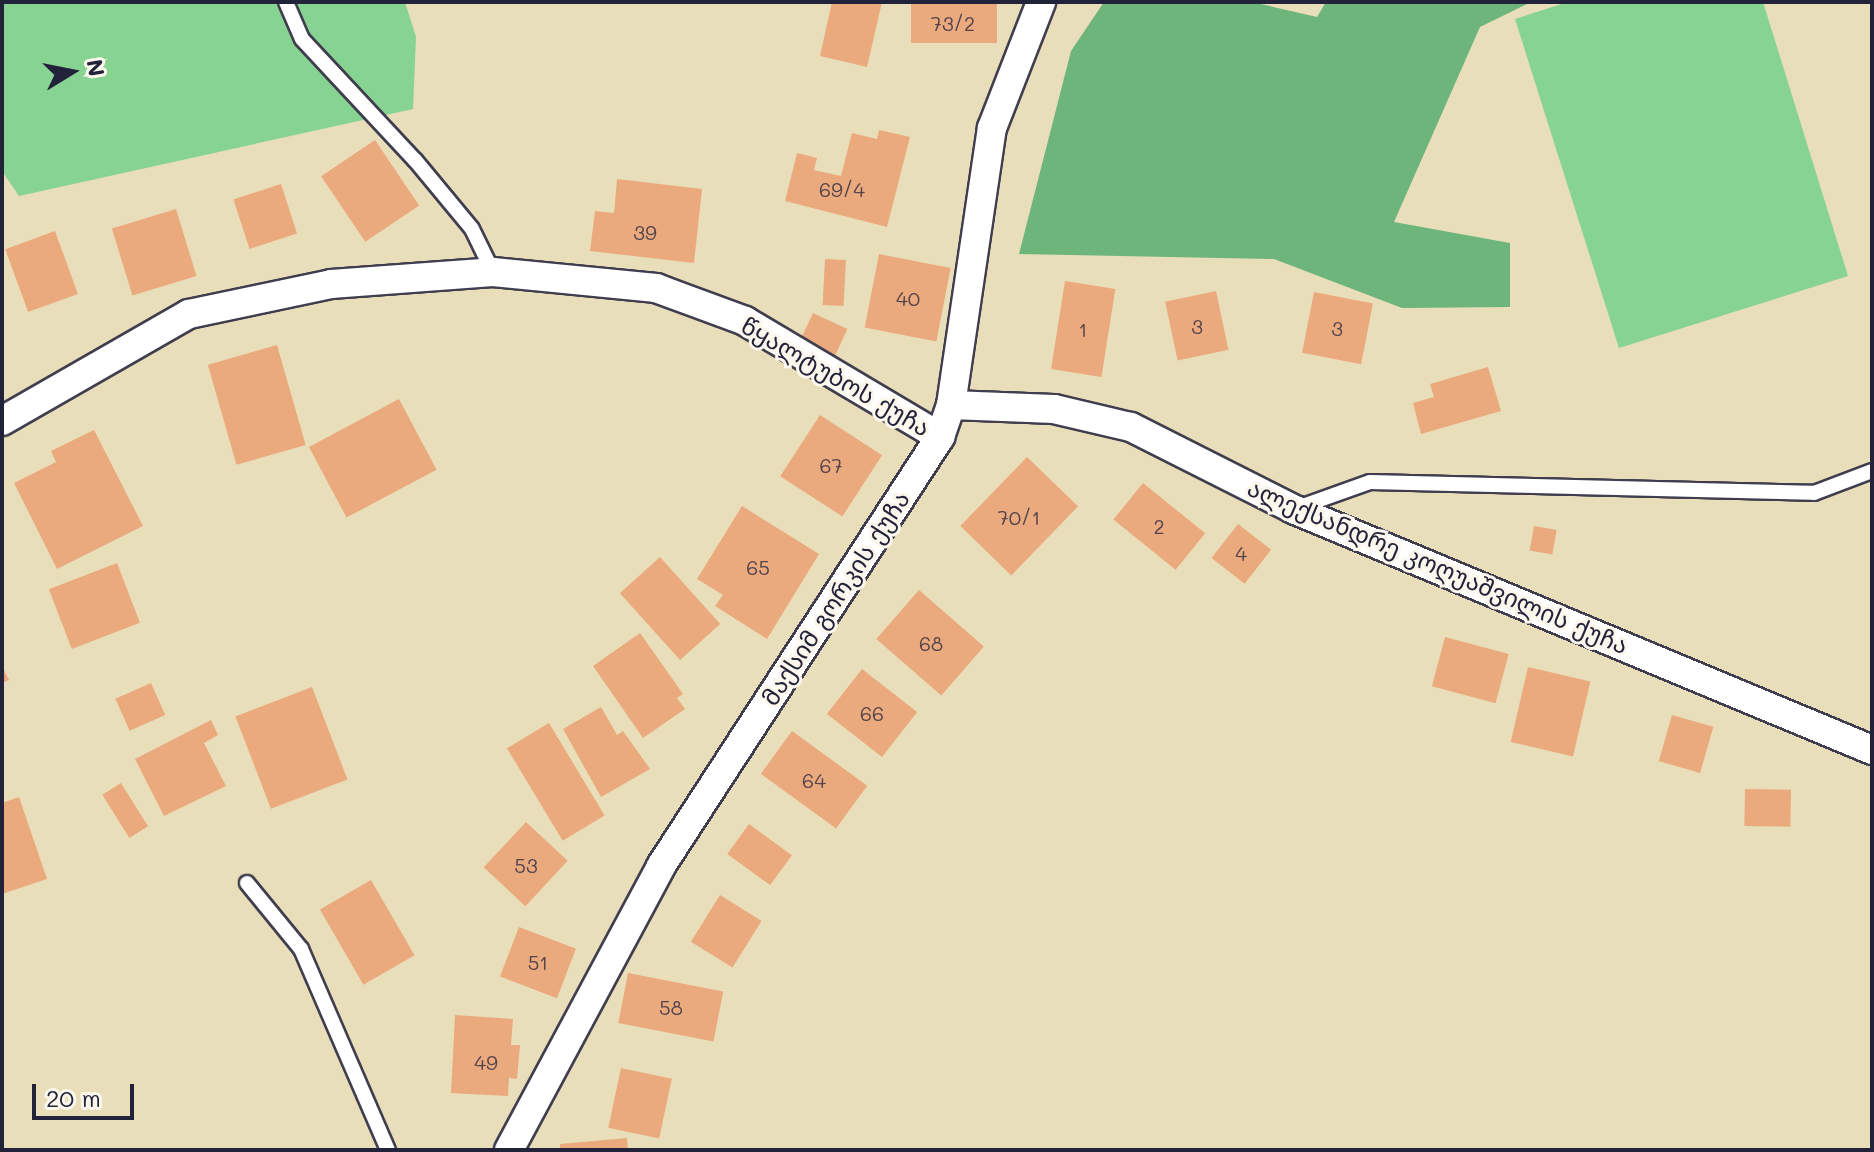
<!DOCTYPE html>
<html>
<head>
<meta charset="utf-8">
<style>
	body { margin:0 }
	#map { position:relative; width:1874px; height:1152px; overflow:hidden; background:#e9deba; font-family:Mali,"Noto Sans Georgian",sans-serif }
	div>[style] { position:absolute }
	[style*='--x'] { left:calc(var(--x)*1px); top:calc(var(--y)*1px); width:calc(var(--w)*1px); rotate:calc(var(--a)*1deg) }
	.green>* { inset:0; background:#87d391 }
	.forest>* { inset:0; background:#6db57b }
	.building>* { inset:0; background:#ebaa7d; transform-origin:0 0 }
	.roads { filter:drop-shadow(2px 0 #403e4e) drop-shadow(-2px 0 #403e4e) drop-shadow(0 2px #403e4e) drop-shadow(0 -2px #403e4e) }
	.lane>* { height:14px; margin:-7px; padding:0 7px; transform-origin:7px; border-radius:7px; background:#fff }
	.street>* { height:28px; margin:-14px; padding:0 14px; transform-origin:14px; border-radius:14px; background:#fff }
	span { translate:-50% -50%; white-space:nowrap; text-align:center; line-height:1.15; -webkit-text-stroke:6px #fbf7ec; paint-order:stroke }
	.number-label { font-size:20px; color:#54444c }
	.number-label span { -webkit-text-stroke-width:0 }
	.street-label { font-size:24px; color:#22223b }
	.frame { position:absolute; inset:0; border:4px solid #22223b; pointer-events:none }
	.north { position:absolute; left:32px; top:32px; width:80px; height:80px; -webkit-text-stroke:6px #fbf7ec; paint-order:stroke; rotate:80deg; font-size:22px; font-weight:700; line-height:32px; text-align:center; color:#22223b }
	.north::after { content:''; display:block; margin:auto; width:28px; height:36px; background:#22223b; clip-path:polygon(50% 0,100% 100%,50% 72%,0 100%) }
	.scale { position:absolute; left:32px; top:1084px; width:102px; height:36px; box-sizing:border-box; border:4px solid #22223b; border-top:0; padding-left:10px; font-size:24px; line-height:28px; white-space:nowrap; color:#22223b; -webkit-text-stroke:6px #fbf7ec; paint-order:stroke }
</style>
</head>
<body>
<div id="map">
	<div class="green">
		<div style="clip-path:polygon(2px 2px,405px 2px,416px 37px,413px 109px,19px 196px,2px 171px)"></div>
		<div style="clip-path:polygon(1568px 2px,1763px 2px,1848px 276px,1619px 348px,1515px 19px)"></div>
	</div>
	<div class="forest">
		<div style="clip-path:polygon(1104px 2px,1252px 2px,1317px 17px,1326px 2px,1531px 2px,1480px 27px,1394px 222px,1510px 243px,1510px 307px,1402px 308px,1274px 259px,1019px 254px,1071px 51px)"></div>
	</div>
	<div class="building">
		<div style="clip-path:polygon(832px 2px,882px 2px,867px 67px,820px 56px)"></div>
		<div style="left:911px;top:2px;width:86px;height:41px"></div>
		<div style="clip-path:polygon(879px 130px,910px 137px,887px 227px,785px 201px,797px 153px,817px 158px,814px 170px,841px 176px,852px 133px,877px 139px)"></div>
		<div style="left:375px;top:140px;width:79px;height:65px;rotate:56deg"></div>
		<div style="clip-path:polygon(617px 179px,702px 189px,694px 263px,590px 251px,595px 211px,614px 213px)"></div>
		<div style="left:281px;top:184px;width:52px;height:50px;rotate:72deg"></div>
		<div style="left:176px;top:209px;width:70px;height:67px;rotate:73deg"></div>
		<div style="left:55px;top:231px;width:67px;height:53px;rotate:70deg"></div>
		<div style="left:879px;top:254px;width:73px;height:75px;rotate:11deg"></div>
		<div style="left:825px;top:259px;width:21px;height:46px;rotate:3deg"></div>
		<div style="left:1065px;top:281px;width:51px;height:89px;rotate:9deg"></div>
		<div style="left:1216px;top:291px;width:60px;height:52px;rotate:78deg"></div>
		<div style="left:1314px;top:292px;width:60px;height:62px;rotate:11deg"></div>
		<div style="left:813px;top:313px;width:38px;height:31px;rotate:25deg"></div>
		<div style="left:277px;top:345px;width:104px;height:72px;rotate:74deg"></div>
		<div style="clip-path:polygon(1488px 367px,1501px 411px,1421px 434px,1413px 403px,1434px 397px,1430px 384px)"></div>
		<div style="left:399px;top:399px;width:80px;height:102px;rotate:62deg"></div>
		<div style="left:820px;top:415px;width:74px;height:73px;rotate:33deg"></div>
		<div style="clip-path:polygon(94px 430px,143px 526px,57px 569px,14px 483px,56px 462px,51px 451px)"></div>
		<div style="left:1027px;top:457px;width:71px;height:96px;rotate:44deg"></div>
		<div style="left:1143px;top:483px;width:80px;height:47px;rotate:39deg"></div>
		<div style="clip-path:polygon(742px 506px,819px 554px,767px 639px,715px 606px,723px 595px,697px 579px)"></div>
		<div style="left:1238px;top:524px;width:42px;height:43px;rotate:38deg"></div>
		<div style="left:1534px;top:526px;width:23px;height:25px;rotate:10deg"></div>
		<div style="left:660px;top:557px;width:90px;height:54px;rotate:48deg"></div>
		<div style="left:117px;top:563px;width:64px;height:73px;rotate:69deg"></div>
		<div style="left:919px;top:590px;width:86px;height:65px;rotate:41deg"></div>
		<div style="clip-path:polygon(640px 633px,683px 694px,677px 698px,685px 709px,643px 738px,593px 666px)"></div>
		<div style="left:1445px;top:637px;width:66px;height:51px;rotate:15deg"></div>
		<div style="clip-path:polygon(2px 666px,9px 680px,2px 683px)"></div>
		<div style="left:1528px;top:667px;width:64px;height:77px;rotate:13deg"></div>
		<div style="left:862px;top:669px;width:70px;height:57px;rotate:38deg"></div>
		<div style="left:151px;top:683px;width:35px;height:39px;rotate:66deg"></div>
		<div style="left:312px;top:687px;width:99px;height:82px;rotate:69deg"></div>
		<div style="clip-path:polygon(601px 707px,617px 735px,623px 731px,650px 769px,601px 797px,563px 729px)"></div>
		<div style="left:1672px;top:715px;width:43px;height:48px;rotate:16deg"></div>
		<div style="clip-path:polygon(211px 720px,218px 735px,204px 743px,226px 786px,164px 816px,135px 759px)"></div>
		<div style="left:549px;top:723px;width:108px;height:49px;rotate:59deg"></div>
		<div style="left:792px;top:731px;width:93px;height:53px;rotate:36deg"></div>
		<div style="left:121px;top:783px;width:51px;height:22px;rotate:58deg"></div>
		<div style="left:1745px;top:789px;width:46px;height:37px;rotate:1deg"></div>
		<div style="clip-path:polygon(19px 797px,47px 879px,2px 894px,2px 803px)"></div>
		<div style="left:526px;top:822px;width:57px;height:62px;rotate:43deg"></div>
		<div style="left:749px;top:824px;width:53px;height:37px;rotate:36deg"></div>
		<div style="left:371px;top:880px;width:87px;height:59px;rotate:60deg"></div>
		<div style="left:720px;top:895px;width:49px;height:55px;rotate:32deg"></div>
		<div style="left:519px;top:927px;width:61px;height:53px;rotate:21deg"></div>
		<div style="left:628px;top:973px;width:97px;height:51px;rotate:11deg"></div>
		<div style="clip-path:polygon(455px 1015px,513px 1019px,511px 1045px,520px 1045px,517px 1079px,509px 1078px,508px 1096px,451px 1093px)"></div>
		<div style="left:621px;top:1068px;width:52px;height:61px;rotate:12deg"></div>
		<div style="clip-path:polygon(627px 1138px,628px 1150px,560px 1150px,560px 1144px)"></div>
	</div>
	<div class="roads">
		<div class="lane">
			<div style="--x:286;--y:2;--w:40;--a:66.6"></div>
			<div style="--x:302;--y:39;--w:166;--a:47"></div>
			<div style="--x:415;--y:160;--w:89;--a:50.4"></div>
			<div style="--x:472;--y:229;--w:48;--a:64"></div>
			<div style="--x:1297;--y:508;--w:77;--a:-19.6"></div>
			<div style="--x:1370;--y:482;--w:444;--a:1.4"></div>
			<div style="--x:1814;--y:493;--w:62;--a:-20.8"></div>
			<div style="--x:247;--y:883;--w:85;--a:50.7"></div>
			<div style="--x:301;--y:949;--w:219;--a:66.6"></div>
		</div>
		<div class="street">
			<div style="--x:951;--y:405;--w:103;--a:2.2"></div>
			<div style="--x:1054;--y:409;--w:79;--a:13.2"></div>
			<div style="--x:1131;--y:427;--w:182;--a:26.8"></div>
			<div style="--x:1293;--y:509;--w:627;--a:22.6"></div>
			<div style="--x:2;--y:421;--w:215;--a:-29.8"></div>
			<div style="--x:189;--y:314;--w:145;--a:-11.9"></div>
			<div style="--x:331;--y:284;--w:162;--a:-4.2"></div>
			<div style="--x:493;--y:272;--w:164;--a:5.6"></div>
			<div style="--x:656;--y:288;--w:95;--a:20.3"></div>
			<div style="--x:745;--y:321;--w:227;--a:30.7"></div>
			<div style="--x:509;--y:1150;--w:322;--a:-61.8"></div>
			<div style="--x:661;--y:866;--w:512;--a:-56.96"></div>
			<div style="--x:940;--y:437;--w:34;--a:-71"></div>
			<div style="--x:951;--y:405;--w:280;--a:-81.6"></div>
			<div style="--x:992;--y:128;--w:135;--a:-68.7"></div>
		</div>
	</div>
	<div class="number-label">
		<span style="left:953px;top:23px">73/2</span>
		<span style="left:842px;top:189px">69/4</span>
		<span style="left:645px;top:232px">39</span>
		<span style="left:908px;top:298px">40</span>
		<span style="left:1197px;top:326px">3</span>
		<span style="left:1337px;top:328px">3</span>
		<span style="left:1083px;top:329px">1</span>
		<span style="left:831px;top:465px">67</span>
		<span style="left:1019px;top:517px">70/1</span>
		<span style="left:1159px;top:526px">2</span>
		<span style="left:1241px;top:553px">4</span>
		<span style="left:758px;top:567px">65</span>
		<span style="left:931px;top:643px">68</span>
		<span style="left:872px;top:713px">66</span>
		<span style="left:814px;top:780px">64</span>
		<span style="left:526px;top:865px">53</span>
		<span style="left:538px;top:962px">51</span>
		<span style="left:671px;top:1007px">58</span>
		<span style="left:486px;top:1062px">49</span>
	</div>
	<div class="street-label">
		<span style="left:836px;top:376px;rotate:30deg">წყალტუბოს ქუჩა</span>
		<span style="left:1438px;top:566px;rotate:23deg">ალექსანდრე კოღუაშვილის ქუჩა</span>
		<span style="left:835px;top:598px;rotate:-57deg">მაქსიმ გორკის ქუჩა</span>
	</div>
	<div class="frame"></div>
	<div class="north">N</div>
	<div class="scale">20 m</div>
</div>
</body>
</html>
